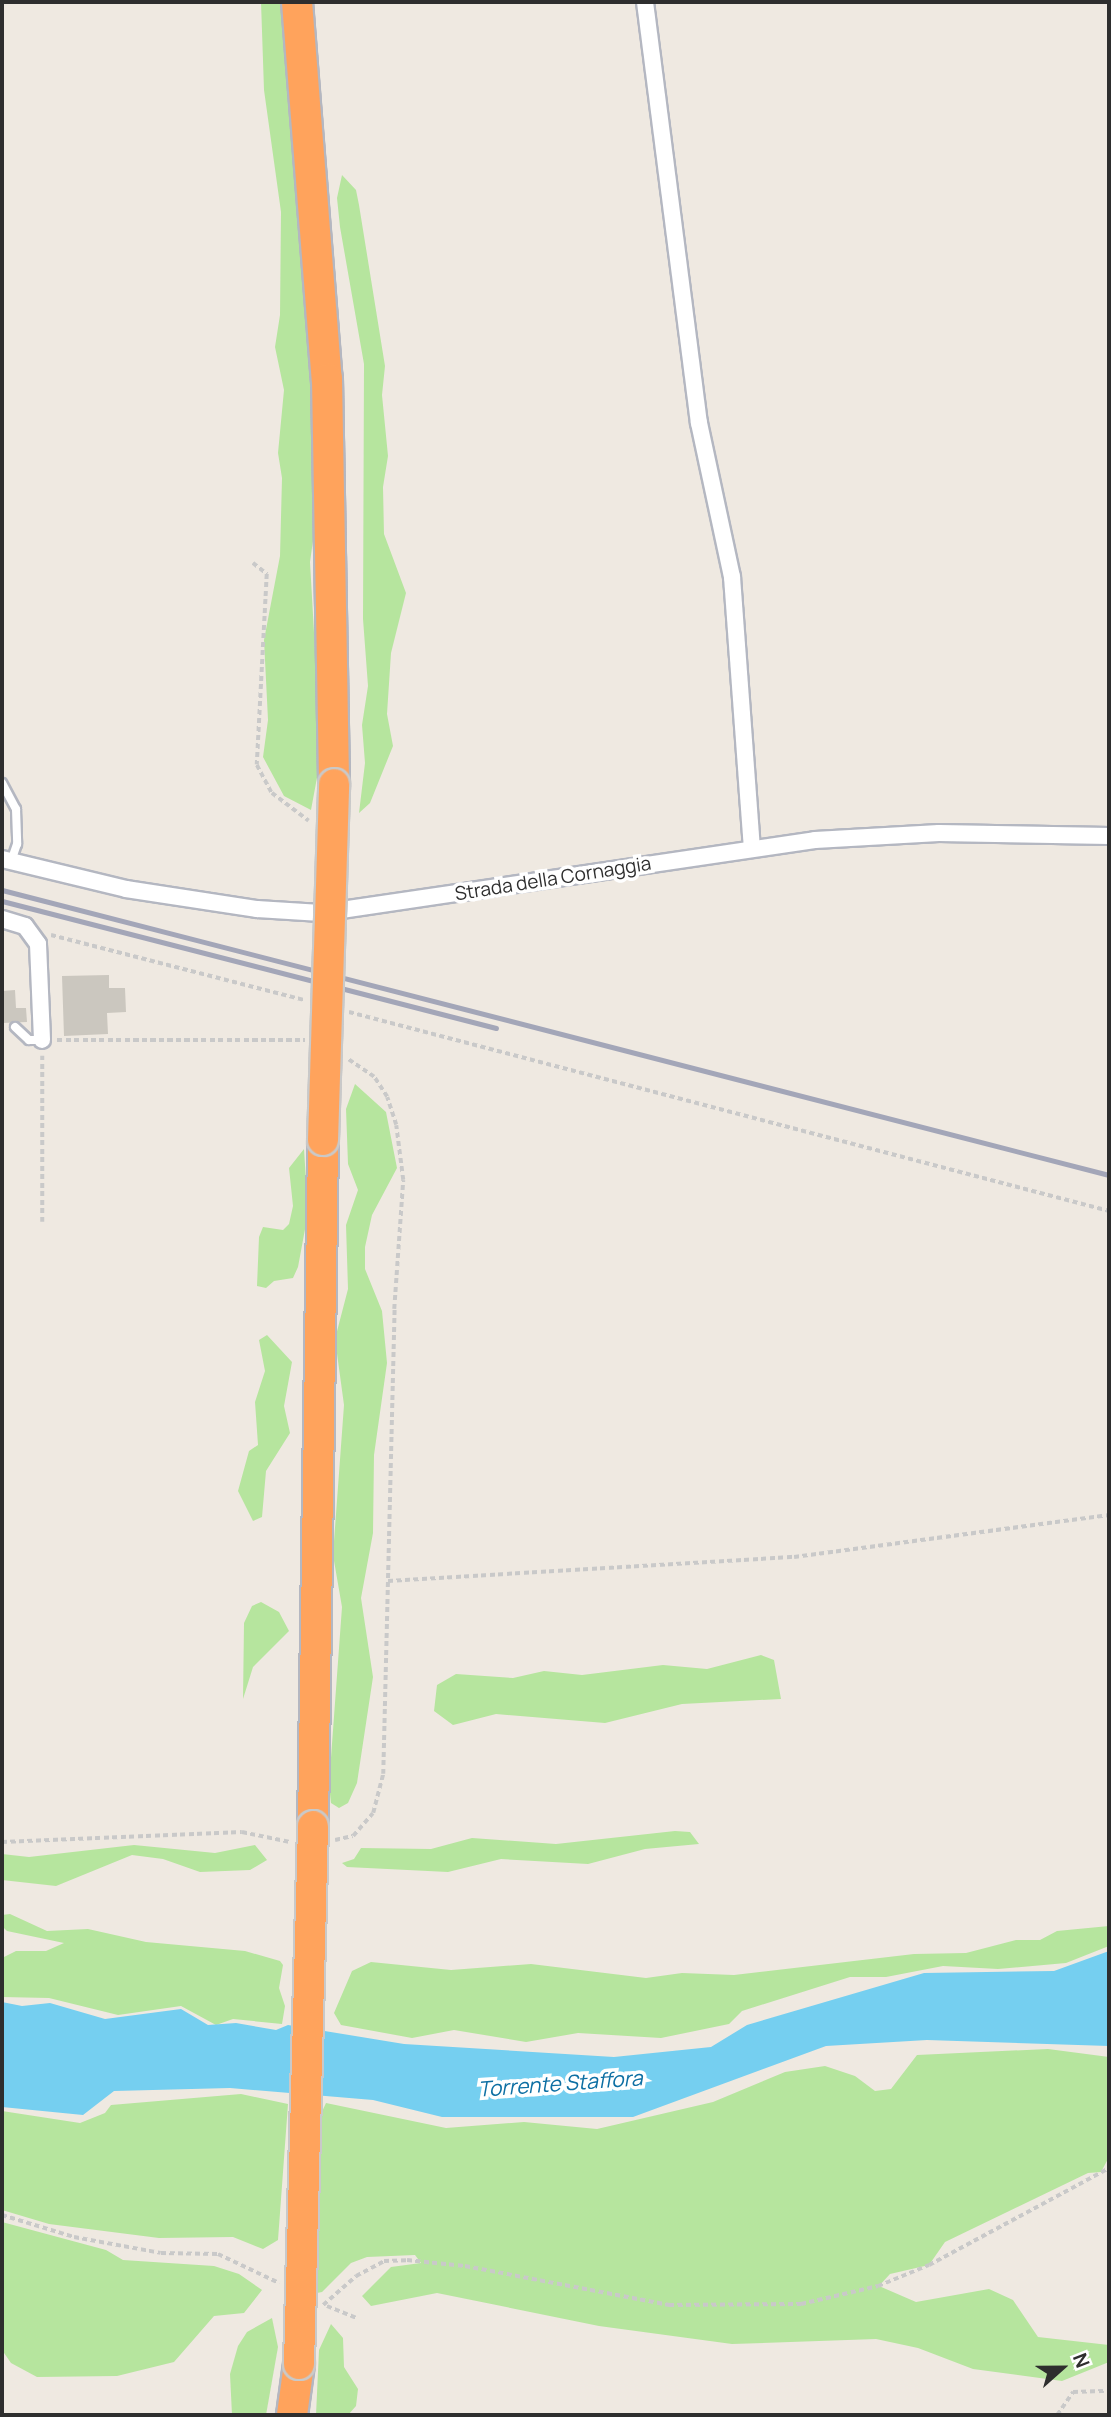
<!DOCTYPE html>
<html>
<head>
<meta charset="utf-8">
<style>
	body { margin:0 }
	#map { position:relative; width:1111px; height:2417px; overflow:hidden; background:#efe9e1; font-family:Manrope,sans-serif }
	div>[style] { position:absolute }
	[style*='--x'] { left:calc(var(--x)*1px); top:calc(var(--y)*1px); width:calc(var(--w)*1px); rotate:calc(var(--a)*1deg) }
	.green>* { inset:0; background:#b6e59e }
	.water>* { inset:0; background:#75cff0 }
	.building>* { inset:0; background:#cbc7bf }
	.path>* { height:3.5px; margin-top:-1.75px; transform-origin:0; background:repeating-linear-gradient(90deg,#c9c9c9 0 5px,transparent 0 8.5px) }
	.roads { filter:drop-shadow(2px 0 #b4b7c1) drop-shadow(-2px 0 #b4b7c1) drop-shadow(0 2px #b4b7c1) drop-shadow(0 -2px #b4b7c1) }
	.lane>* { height:8px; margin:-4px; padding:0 4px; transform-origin:4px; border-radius:4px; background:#fff }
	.street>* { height:16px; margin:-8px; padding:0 8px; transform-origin:8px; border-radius:8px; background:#fff }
	.highway>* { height:30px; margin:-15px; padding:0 15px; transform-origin:15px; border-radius:15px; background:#ffa35c }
	.rail>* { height:5px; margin:-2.5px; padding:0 2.5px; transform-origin:2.5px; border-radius:2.5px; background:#a3a6b8 }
	.bridges { filter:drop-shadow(2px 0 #c9c9c9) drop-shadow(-2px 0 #c9c9c9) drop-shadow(0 2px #c9c9c9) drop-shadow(0 -2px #c9c9c9) }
	.highway-bridge>* { height:30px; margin:-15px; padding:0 15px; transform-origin:15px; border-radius:15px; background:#ffa35c }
	span { translate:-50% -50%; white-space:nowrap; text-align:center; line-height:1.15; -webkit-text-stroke:7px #fff; paint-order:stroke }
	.street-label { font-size:19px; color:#2e2e2e }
	.water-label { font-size:21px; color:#0d6fa3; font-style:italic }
	.frame { position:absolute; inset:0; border:4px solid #2e2e2e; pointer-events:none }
	.north { position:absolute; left:1027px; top:2333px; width:70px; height:70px; -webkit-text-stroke:5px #fff; paint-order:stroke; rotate:69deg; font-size:19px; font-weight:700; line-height:28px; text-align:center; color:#2e2e2e }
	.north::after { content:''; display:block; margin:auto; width:24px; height:32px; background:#2e2e2e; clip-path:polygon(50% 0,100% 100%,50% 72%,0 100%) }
</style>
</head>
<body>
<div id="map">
	<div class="green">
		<div style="clip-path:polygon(261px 2px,283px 2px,285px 12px,313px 374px,319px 498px,310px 562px,321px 756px,311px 810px,284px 796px,263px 757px,268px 720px,264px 640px,280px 556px,282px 478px,278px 453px,284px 390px,275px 347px,280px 315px,281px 212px,264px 90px)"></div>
		<div style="clip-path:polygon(342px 175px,356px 190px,359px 205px,385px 366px,382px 395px,388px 456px,383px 487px,384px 534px,406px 593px,391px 653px,387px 714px,393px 746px,370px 803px,359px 813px,365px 763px,362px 725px,368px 686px,363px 619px,364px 364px,340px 227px,337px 198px)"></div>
		<div style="clip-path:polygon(355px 1084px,386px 1112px,397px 1168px,372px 1215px,365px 1247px,365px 1269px,382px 1311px,387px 1363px,374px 1455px,373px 1533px,361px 1598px,373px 1677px,357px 1783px,348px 1803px,339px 1808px,331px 1803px,329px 1785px,342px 1607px,333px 1555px,344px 1405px,335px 1339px,348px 1289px,346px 1225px,358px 1190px,348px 1164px,346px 1109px)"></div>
		<div style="clip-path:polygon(304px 1149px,308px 1213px,298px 1267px,293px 1278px,274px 1281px,266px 1288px,257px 1286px,259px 1237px,263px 1227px,283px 1230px,289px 1224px,293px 1206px,289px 1168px)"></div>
		<div style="clip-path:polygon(267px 1335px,292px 1362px,284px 1406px,290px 1433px,266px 1471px,262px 1517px,253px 1521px,238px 1491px,249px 1451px,258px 1445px,255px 1402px,265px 1371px,259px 1340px)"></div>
		<div style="clip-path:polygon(261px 1602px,279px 1612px,289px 1631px,253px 1667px,243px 1699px,244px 1623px,252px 1606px)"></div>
		<div style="clip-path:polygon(761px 1655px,774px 1660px,781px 1699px,682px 1704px,605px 1723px,496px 1714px,453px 1725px,434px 1711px,437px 1685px,456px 1674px,513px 1678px,544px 1671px,582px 1675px,663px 1665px,707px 1669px)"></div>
		<div style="clip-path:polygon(675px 1831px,690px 1832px,699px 1844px,645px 1849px,588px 1864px,501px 1859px,448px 1872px,347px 1867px,342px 1863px,354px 1859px,361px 1848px,431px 1849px,472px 1838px,556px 1844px)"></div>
		<div style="clip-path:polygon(134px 1845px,215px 1853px,255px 1845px,267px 1860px,250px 1870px,200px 1872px,163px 1859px,132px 1855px,56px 1886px,2px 1880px,2px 1854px,29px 1857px)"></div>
		<div style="clip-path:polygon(10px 1914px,47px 1931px,88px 1929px,146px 1942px,245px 1951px,280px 1961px,283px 1965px,279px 1988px,285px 2006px,282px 2024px,233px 2019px,216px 2025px,181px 2006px,118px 2015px,49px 1998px,2px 1997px,2px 1958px,16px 1951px,46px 1951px,64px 1943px,7px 1931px,2px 1926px,2px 1915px)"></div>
		<div style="clip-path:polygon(1109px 1926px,1109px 1946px,1066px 1963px,998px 1969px,943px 1966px,886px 1977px,850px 1977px,742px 2011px,729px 2024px,661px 2038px,578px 2033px,526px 2042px,454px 2030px,412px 2038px,341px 2025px,334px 2013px,352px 1971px,371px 1962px,451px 1970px,531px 1964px,646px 1978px,682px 1973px,734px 1975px,914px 1954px,966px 1953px,1016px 1940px,1040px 1940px,1057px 1931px)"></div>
		<div style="clip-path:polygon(1048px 2049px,1109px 2057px,1109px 2157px,1101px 2172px,1088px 2173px,945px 2242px,929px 2265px,890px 2274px,879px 2286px,916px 2302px,989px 2289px,1013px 2300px,1038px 2337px,1109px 2345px,1109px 2362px,1062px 2381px,973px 2369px,918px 2348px,876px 2339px,732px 2344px,599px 2326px,437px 2293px,371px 2306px,362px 2296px,391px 2267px,421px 2263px,415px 2255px,367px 2257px,351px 2263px,322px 2292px,317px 2293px,313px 2286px,320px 2116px,326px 2103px,446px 2128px,524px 2122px,597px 2129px,713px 2102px,785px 2072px,825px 2066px,855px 2076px,875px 2091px,891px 2089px,917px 2055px)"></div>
		<div style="clip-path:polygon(241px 2094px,288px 2104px,278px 2240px,263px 2249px,233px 2237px,159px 2238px,49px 2224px,2px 2210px,2px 2111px,80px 2123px,105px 2113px,111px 2105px)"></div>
		<div style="clip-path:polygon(2px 2222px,106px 2250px,123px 2260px,214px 2266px,239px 2274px,262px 2290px,244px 2313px,214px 2316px,174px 2362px,117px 2376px,37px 2377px,11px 2363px,2px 2350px)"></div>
		<div style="clip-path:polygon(272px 2318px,278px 2347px,266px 2415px,232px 2415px,230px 2374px,238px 2346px,247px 2332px)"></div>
		<div style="clip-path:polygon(331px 2324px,343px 2338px,344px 2367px,358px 2389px,356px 2406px,348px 2415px,316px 2415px,319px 2350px)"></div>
	</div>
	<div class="water">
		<div style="clip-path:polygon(1109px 1951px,1109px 2046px,927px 2040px,826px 2046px,633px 2117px,442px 2117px,373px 2100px,230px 2088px,114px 2091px,83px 2115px,2px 2107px,2px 2002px,22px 2006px,50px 2003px,105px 2019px,181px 2009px,208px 2025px,236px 2023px,276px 2030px,288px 2025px,404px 2044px,614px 2057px,711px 2047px,747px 2025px,924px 1973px,1054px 1971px)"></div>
	</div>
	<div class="building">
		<div style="clip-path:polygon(109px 975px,109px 988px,125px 988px,126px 1012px,107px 1013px,108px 1034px,64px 1036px,62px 976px)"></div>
		<div style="clip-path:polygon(15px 990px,16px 1008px,26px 1008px,27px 1022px,2px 1023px,2px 991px)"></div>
	</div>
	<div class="path">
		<div style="--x:253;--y:563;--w:18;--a:38"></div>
		<div style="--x:267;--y:574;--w:191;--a:93"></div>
		<div style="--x:257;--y:765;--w:32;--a:62"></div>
		<div style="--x:272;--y:793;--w:46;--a:37.1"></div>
		<div style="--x:51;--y:935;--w:261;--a:14.4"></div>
		<div style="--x:349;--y:1012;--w:786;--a:14.67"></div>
		<div style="--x:57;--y:1040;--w:248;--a:0"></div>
		<div style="--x:42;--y:1222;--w:166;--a:-90"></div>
		<div style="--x:388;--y:1581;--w:407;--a:-3.4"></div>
		<div style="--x:794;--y:1557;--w:318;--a:-7.6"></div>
		<div style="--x:335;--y:1840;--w:18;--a:-13"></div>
		<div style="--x:353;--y:1836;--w:30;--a:-49"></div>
		<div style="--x:373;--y:1813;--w:40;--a:-75.6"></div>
		<div style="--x:383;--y:1774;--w:465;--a:-88.6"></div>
		<div style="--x:394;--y:1309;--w:129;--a:-86"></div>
		<div style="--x:403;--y:1180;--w:55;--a:-97.3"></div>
		<div style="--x:396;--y:1125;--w:29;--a:-108"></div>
		<div style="--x:387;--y:1097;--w:24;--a:-123"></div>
		<div style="--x:374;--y:1077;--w:32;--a:-146"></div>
		<div style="--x:2;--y:1842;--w:240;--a:-2.4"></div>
		<div style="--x:242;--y:1832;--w:49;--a:11.8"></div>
		<div style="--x:2;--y:2215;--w:75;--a:17"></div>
		<div style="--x:74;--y:2237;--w:88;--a:10.4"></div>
		<div style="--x:161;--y:2253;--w:57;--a:1"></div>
		<div style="--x:218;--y:2254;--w:68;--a:25.4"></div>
		<div style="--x:323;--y:2305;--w:44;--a:-41.3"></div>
		<div style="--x:356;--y:2276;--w:32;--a:-28"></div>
		<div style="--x:384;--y:2261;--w:23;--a:-2"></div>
		<div style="--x:407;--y:2260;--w:58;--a:5.9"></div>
		<div style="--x:465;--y:2266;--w:208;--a:10.8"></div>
		<div style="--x:669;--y:2305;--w:132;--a:-0.4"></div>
		<div style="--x:801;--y:2304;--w:79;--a:-13.2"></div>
		<div style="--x:878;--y:2286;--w:55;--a:-22.4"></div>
		<div style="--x:929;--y:2265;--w:204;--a:-28.3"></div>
		<div style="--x:327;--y:2306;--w:31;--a:22"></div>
		<div style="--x:1057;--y:2415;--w:28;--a:-55"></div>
		<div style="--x:1073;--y:2392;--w:36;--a:-2"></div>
	</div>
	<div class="roads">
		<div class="lane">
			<div style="--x:2;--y:783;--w:30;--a:62"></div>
			<div style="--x:16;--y:809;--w:35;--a:88"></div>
			<div style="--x:17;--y:844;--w:18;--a:109"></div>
			<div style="--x:15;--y:1027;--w:19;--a:43"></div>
			<div style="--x:29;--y:1040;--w:13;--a:0"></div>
		</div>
		<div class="street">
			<div style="--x:645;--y:2;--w:424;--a:82.7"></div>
			<div style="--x:699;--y:423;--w:157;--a:77.9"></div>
			<div style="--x:732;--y:577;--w:271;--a:85.8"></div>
			<div style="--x:2;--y:859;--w:128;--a:13.6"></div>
			<div style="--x:126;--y:889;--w:133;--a:8.7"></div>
			<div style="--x:257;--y:909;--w:64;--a:3.6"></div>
			<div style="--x:321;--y:913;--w:499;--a:-8.4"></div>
			<div style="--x:815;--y:840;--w:124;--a:-3.2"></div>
			<div style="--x:939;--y:833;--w:170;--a:1"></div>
			<div style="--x:2;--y:919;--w:24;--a:17"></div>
			<div style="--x:25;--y:926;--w:22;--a:54"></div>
			<div style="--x:38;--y:944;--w:96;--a:87.6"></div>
		</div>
		<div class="highway">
			<div style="--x:297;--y:2;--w:378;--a:85.5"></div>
			<div style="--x:327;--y:379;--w:405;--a:89"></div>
			<div style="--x:313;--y:1826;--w:686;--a:-89.16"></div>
			<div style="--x:292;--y:2415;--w:51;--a:-82.2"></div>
		</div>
	</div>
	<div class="rail">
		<div style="--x:2;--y:890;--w:1143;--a:14.44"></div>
		<div style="--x:2;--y:901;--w:510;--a:14.42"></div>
	</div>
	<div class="bridges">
		<div class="highway-bridge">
			<div style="--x:323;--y:1140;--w:356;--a:-88.2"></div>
			<div style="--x:299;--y:2364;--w:538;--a:-88.51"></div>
		</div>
	</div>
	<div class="street-label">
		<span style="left:553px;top:879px;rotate:-9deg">Strada della Cornaggia</span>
	</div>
	<div class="water-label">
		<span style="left:560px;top:2083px;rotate:-4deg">Torrente Staffora</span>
	</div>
	<div class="frame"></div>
	<div class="north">N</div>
</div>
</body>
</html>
